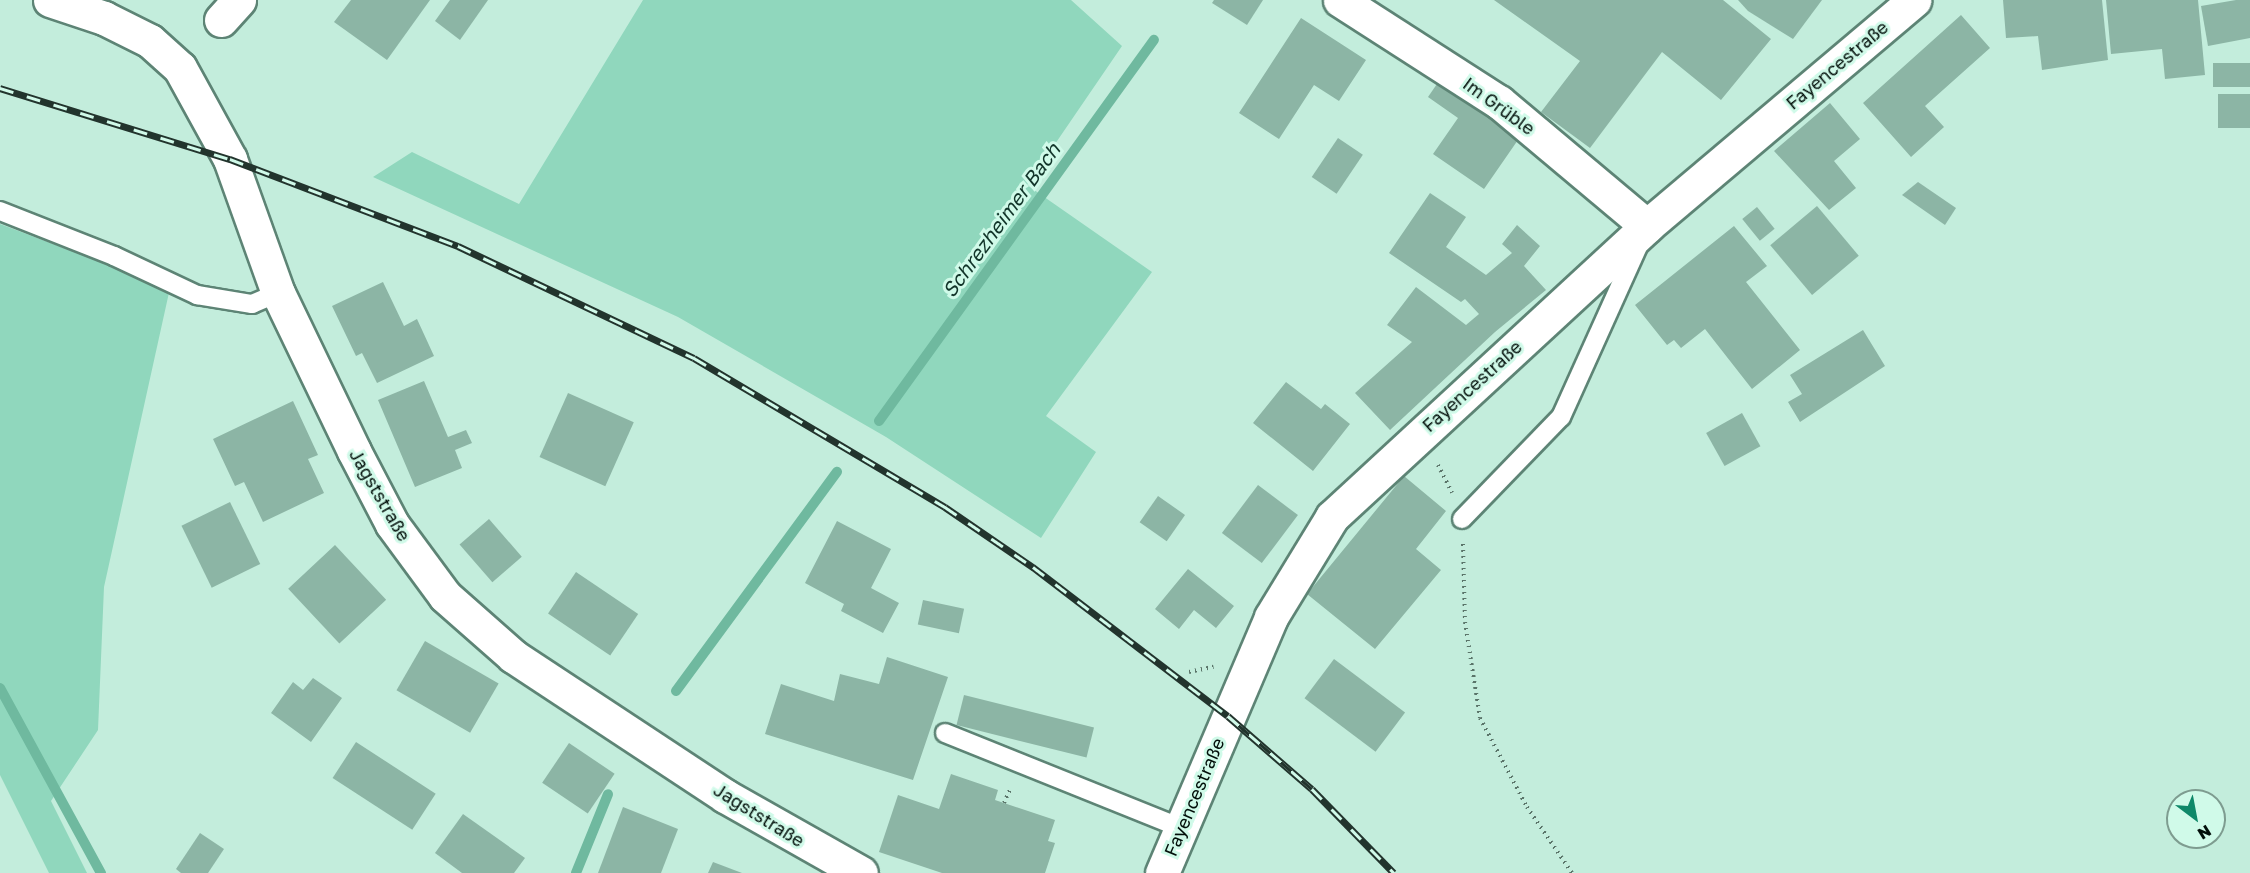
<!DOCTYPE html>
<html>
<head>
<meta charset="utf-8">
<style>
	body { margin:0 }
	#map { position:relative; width:2250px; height:873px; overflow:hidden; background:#c3eddc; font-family:"Golos Text",sans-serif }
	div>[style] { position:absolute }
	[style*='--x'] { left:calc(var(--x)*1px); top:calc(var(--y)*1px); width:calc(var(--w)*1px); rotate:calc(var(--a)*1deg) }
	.green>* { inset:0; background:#90d7bd }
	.stream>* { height:10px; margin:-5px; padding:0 5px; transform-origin:5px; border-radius:5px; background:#6fb99f }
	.building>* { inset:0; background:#8cb5a5; transform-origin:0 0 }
	.path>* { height:4px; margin-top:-2px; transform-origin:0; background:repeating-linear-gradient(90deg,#5a7469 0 1.5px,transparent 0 6px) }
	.roads { filter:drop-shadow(2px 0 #5d8475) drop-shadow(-2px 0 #5d8475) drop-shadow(0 2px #5d8475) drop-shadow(0 -2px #5d8475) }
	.lane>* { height:18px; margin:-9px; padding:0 9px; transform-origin:9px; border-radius:9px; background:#fff }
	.street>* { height:33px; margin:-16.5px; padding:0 16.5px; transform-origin:16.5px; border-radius:16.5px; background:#fff }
	.secondary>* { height:33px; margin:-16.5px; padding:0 16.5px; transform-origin:16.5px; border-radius:16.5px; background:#fff }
	.rail>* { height:7px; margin-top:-3.5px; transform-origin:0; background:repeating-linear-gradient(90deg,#d0fae9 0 14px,#22342d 0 28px); box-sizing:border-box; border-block:2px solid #22342d }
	span { translate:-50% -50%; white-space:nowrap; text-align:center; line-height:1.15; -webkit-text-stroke:6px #d0fae9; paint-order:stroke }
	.street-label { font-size:18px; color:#020f0a }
	.water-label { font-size:20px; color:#113429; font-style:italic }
	.north { position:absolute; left:2166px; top:789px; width:60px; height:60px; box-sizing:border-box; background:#d0fae9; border:2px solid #7e9c90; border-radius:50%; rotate:148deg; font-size:16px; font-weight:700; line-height:24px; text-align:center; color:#020f0a }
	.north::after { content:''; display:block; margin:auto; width:21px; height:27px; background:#0f8869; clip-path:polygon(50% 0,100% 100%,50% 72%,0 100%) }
</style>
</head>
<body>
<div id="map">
	<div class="green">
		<div style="clip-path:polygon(643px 0,1071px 0,1122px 46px,1027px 185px,1152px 272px,1046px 416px,1096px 452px,1041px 538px,886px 437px,678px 317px,373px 177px,412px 152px,519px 204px)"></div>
		<div style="clip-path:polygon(0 224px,170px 288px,104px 587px,98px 730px,51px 801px,87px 873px,49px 873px,0 775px)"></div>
	</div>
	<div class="stream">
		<div style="--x:879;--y:421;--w:470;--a:-54.2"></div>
		<div style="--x:0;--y:688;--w:211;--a:61.4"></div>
		<div style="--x:676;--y:691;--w:272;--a:-53.7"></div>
		<div style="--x:576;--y:873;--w:85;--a:-67.9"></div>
	</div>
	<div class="building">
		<div style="clip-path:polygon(351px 0,430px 0,387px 60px,334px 22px)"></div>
		<div style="clip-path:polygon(450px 0,488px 0,460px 40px,435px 21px)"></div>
		<div style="clip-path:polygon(1214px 0,1263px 0,1247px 25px,1212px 3px)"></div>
		<div style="clip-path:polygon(1494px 0,1723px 0,1771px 39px,1721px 100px,1662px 52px,1590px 148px,1541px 112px,1580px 61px)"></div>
		<div style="clip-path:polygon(1738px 0,1822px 0,1793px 39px,1748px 11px)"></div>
		<div style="clip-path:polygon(2003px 0,2102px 0,2108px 60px,2042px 70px,2038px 36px,2006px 38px)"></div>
		<div style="clip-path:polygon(2106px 0,2198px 0,2205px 75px,2165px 79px,2162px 49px,2111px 54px)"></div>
		<div style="clip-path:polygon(2236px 0,2250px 0,2250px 38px,2208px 46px,2201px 6px)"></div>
		<div style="clip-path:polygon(1961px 15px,1990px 48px,1925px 106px,1944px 127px,1911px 157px,1863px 103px)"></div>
		<div style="clip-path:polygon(1301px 18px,1366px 60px,1339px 101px,1314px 85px,1279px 139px,1239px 113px)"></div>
		<div style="left:2250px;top:63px;width:24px;height:37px;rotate:90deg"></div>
		<div style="clip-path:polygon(1439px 81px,1520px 137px,1484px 189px,1433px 154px,1458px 118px,1428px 97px)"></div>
		<div style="left:2250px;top:94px;width:34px;height:32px;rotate:90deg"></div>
		<div style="clip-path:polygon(1830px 103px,1860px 139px,1834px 161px,1856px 188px,1829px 210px,1774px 151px)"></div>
		<div style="left:1338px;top:138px;width:30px;height:47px;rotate:34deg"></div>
		<div style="clip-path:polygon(1918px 182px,1956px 208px,1945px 225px,1902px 195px)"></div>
		<div style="clip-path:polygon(1430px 193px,1466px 217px,1446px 247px,1486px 275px,1512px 253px,1502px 244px,1517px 225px,1540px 246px,1524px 266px,1546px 290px,1495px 332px,1390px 430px,1355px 393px,1412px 342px,1387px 325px,1416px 287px,1466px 325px,1479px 314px,1465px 299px,1461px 302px,1389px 253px)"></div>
		<div style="left:1817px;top:206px;width:65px;height:61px;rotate:50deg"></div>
		<div style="left:1757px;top:207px;width:28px;height:19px;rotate:51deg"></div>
		<div style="clip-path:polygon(1734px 226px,1767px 266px,1746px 282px,1800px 350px,1752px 389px,1705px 329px,1681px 348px,1674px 340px,1667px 345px,1635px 305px)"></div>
		<div style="clip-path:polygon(383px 282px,404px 326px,417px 319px,434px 356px,377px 383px,362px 353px,356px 356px,332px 306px)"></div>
		<div style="clip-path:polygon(1863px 330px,1885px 366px,1800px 422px,1788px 402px,1802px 394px,1790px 375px)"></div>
		<div style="clip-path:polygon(424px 381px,448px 437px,466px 430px,472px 443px,455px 450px,462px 468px,415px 487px,378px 400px)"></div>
		<div style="clip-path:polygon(1286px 382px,1321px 409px,1325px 404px,1350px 424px,1313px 471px,1253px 423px)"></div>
		<div style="left:568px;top:393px;width:72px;height:70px;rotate:24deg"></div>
		<div style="clip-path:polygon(293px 401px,318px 455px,308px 459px,324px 493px,263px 522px,244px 482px,235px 486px,213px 439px)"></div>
		<div style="left:1742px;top:413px;width:38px;height:41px;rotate:61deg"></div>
		<div style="clip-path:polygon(1404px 476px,1446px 511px,1416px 549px,1441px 570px,1375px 649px,1307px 594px)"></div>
		<div style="left:1258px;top:485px;width:50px;height:60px;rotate:37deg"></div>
		<div style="left:1158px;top:496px;width:33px;height:32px;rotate:35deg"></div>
		<div style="left:230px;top:502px;width:69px;height:54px;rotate:64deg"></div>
		<div style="left:489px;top:519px;width:50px;height:39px;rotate:49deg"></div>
		<div style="clip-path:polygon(837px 521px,891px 549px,871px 588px,899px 603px,883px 633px,841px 611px,844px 604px,805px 583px)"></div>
		<div style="left:335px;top:545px;width:75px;height:64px;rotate:47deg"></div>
		<div style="clip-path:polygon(1188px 569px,1234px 606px,1216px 628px,1194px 610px,1179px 629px,1155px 609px)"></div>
		<div style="left:576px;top:572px;width:75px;height:50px;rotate:34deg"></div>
		<div style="left:923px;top:600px;width:42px;height:25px;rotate:12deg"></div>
		<div style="left:425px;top:641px;width:85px;height:57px;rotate:30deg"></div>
		<div style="clip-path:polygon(887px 657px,948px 677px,913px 780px,765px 734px,781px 684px,834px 701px,840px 674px,879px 684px)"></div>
		<div style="left:1334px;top:659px;width:89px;height:49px;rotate:37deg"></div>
		<div style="clip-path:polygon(313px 678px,342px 698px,311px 742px,271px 713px,293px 682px,303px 690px)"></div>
		<div style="left:964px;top:695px;width:134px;height:31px;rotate:14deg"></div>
		<div style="left:356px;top:742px;width:95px;height:43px;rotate:33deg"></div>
		<div style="left:569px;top:743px;width:55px;height:48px;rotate:34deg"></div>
		<div style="clip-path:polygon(951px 774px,998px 790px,995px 800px,1055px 820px,1048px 841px,1055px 843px,1045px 873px,942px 873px,879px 852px,898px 795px,939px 809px)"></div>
		<div style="clip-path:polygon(623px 807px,678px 829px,661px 873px,598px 873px)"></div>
		<div style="clip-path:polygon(463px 814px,525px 858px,514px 873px,462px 873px,435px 853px)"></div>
		<div style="clip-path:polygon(200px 833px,224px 849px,208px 873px,181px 873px,176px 869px)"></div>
		<div style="clip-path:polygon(713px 862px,742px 873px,708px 873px)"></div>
	</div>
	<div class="path">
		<div style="--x:1438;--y:465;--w:31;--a:63"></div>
		<div style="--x:1463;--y:544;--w:78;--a:88.5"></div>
		<div style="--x:1465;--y:622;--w:97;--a:81.1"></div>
		<div style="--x:1480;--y:718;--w:101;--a:62.2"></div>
		<div style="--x:1527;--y:807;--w:80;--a:55.7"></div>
		<div style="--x:1189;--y:672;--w:25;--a:-12"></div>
		<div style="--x:1004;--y:803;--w:17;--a:-66"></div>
	</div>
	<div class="roads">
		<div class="lane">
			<div style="--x:0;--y:211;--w:123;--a:21.5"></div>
			<div style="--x:114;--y:256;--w:92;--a:25.2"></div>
			<div style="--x:197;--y:295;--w:56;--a:9.3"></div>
			<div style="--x:252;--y:304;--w:28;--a:-23"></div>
			<div style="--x:1462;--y:519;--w:142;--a:-45.9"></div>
			<div style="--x:1561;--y:417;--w:192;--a:-65.7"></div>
			<div style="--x:945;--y:733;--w:254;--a:21.9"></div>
		</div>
		<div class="street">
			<div style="--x:1340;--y:0;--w:189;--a:32.7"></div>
			<div style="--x:1499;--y:102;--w:193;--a:40"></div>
			<div style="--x:221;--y:20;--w:27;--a:-48"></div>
		</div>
		<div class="secondary">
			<div style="--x:50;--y:0;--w:57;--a:18.4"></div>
			<div style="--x:104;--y:18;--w:51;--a:26.6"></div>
			<div style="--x:150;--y:41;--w:40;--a:42"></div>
			<div style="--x:180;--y:68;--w:104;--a:61.2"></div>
			<div style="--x:230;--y:159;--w:142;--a:70.3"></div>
			<div style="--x:278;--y:293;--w:175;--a:64.3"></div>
			<div style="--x:354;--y:451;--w:82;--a:62.5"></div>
			<div style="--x:392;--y:524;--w:89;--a:53.6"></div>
			<div style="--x:445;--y:596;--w:91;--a:41.4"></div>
			<div style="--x:513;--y:656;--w:254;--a:33.4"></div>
			<div style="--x:725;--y:796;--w:156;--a:29.5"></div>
			<div style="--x:1162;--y:873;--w:278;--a:-66.9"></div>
			<div style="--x:1271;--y:617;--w:117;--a:-58.6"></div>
			<div style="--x:1332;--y:517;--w:429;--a:-42.7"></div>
			<div style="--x:1647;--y:226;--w:350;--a:-40.2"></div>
		</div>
	</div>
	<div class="rail">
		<div style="--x:0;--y:88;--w:241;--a:17.2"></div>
		<div style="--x:230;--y:159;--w:244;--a:20.9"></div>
		<div style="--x:458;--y:246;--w:261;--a:25.4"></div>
		<div style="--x:694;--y:358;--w:292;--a:30.7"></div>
		<div style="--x:945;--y:507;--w:107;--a:34.3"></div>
		<div style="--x:1033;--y:567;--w:245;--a:37.4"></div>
		<div style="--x:1228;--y:716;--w:111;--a:41"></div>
		<div style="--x:1312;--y:789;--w:117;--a:45.7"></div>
	</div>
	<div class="street-label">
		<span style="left:1837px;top:65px;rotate:-40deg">Fayencestraße</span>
		<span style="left:1499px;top:106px;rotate:36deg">Im Grüble</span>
		<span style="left:1472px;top:386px;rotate:-42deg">Fayencestraße</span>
		<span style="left:380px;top:495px;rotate:60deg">Jagststraße</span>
		<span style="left:1194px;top:797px;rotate:-67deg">Fayencestraße</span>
		<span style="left:759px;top:815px;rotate:32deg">Jagststraße</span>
	</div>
	<div class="water-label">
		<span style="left:1001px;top:220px;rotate:-54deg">Schrezheimer Bach</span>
	</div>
	<div class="north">N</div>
</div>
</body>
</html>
